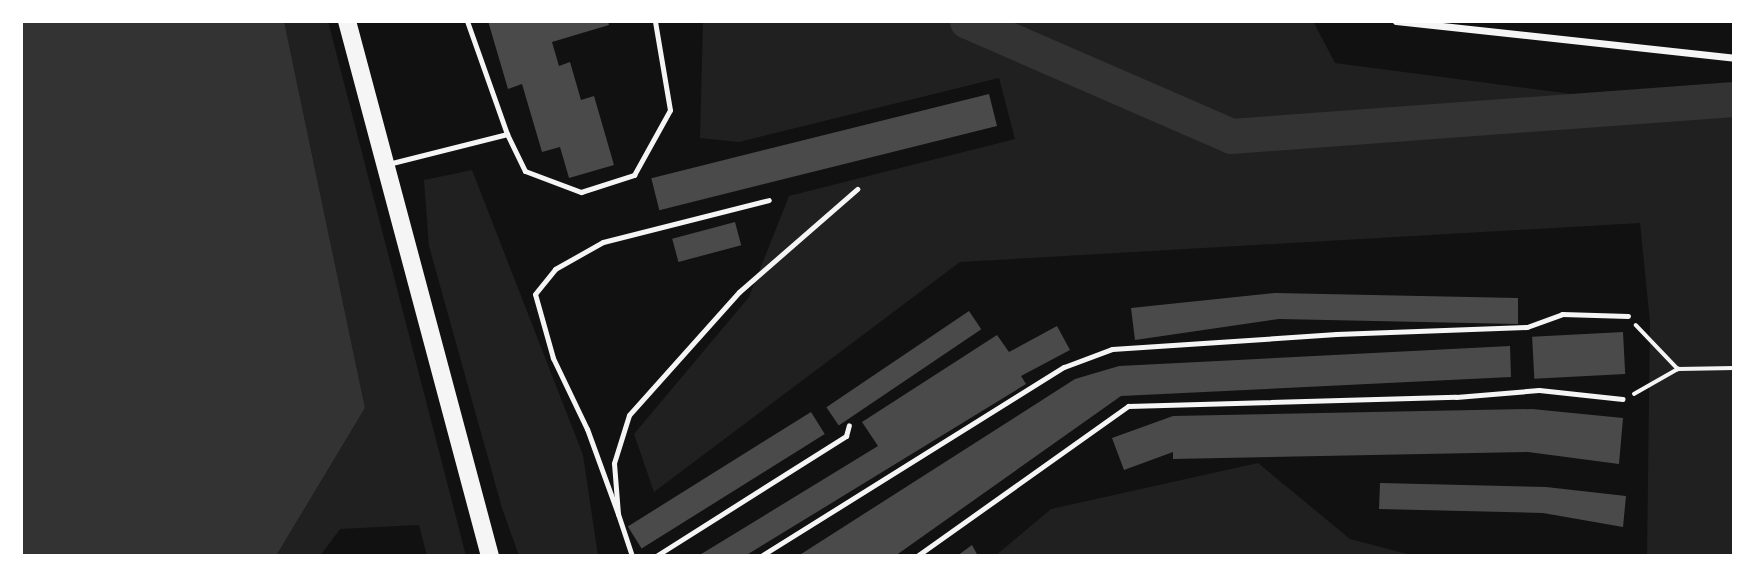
<!DOCTYPE html>
<html>
<head>
<meta charset="utf-8">
<style>
	body { margin:0 }
	#map { position:relative; width:1755px; height:577px; overflow:hidden; background:#111; font-family:"PT Sans Narrow",sans-serif }
	div>[style] { position:absolute }
	[style*='--x'] { left:calc(var(--x)*1px); top:calc(var(--y)*1px); width:calc(var(--w)*1px); rotate:calc(var(--a)*1deg) }
	.green>* { inset:0; background:#202020 }
	.water>* { inset:0; background:#333 }
	.river>* { height:35px; margin:-17.5px; padding:0 17.5px; transform-origin:17.5px; border-radius:17.5px; background:#333 }
	.building>* { inset:0; background:#4a4a4a; transform-origin:0 0 }
	.path>* { height:3.5px; margin:-1.75px; padding:0 1.75px; transform-origin:1.75px; border-radius:1.75px; background:#f5f5f5 }
	.service>* { height:5px; margin:-2.5px; padding:0 2.5px; transform-origin:2.5px; border-radius:2.5px; background:#f5f5f5 }
	.minor>* { height:7px; margin:-3.5px; padding:0 3.5px; transform-origin:3.5px; border-radius:3.5px; background:#f5f5f5 }
	.primary>* { height:18px; margin:-9px; padding:0 9px; transform-origin:9px; border-radius:9px; background:#f5f5f5 }
	span { translate:-50% -50%; white-space:nowrap; text-align:center; line-height:1.15; -webkit-text-stroke:5px #fff; paint-order:stroke }
	.frame { position:absolute; inset:0; border:23px solid #fff; pointer-events:none }
</style>
</head>
<body>
<div id="map">
	<div class="green">
		<div style="clip-path:polygon(284px 21px,328px 21px,466px 556px,427px 556px,419px 525px,340px 529px,320px 556px,276px 556px,365px 408px)"></div>
		<div style="clip-path:polygon(703px 21px,1313px 21px,1335px 63px,1734px 115px,1734px 556px,1647px 556px,1650px 322px,1640px 223px,960px 262px,654px 492px,634px 434px,749px 297px,789px 196px,1015px 139px,999px 78px,739px 142px,700px 138px)"></div>
		<div style="clip-path:polygon(472px 170px,583px 455px,598px 556px,519px 556px,502px 508px,429px 246px,424px 180px)"></div>
		<div style="clip-path:polygon(1258px 463px,1350px 539px,1415px 556px,995px 556px,1051px 509px)"></div>
	</div>
	<div class="water">
		<div style="clip-path:polygon(21px 21px,284px 21px,365px 408px,276px 556px,21px 556px)"></div>
	</div>
	<div class="river">
		<div style="--x:967;--y:21;--w:288;--a:23.5"></div>
		<div style="--x:1231;--y:136;--w:504;--a:-4.21"></div>
	</div>
	<div class="building">
		<div style="clip-path:polygon(488px 21px,608px 21px,609px 25px,552px 42px,559px 66px,570px 62px,581px 100px,594px 96px,614px 165px,569px 178px,560px 147px,542px 152px,522px 84px,508px 89px)"></div>
		<div style="left:989px;top:94px;width:33px;height:348px;rotate:76deg"></div>
		<div style="left:735px;top:222px;width:24px;height:65px;rotate:75deg"></div>
		<div style="clip-path:polygon(1275px 293px,1518px 298px,1518px 324px,1279px 319px,1135px 340px,1131px 308px)"></div>
		<div style="left:969px;top:311px;width:22px;height:172px;rotate:56deg"></div>
		<div style="clip-path:polygon(1057px 326px,1070px 350px,1021px 376px,1026px 384px,745px 556px,698px 556px,878px 446px,862px 422px,997px 335px,1009px 352px)"></div>
		<div style="left:1623px;top:332px;width:42px;height:91px;rotate:87deg"></div>
		<div style="clip-path:polygon(1510px 346px,1511px 377px,1121px 396px,895px 556px,798px 556px,1075px 379px,1119px 366px)"></div>
		<div style="clip-path:polygon(1532px 409px,1623px 418px,1619px 464px,1528px 452px,1173px 459px,1173px 452px,1124px 470px,1112px 438px,1173px 416px)"></div>
		<div style="left:811px;top:412px;width:26px;height:216px;rotate:58deg"></div>
		<div style="clip-path:polygon(1380px 483px,1546px 487px,1626px 496px,1623px 527px,1543px 513px,1379px 509px)"></div>
		<div style="clip-path:polygon(972px 545px,978px 556px,957px 556px)"></div>
	</div>
	<div class="path">
		<div style="--x:1636;--y:325;--w:61;--a:46.3"></div>
		<div style="--x:1634;--y:394;--w:51;--a:-29.6"></div>
		<div style="--x:1678;--y:369;--w:56;--a:-1"></div>
	</div>
	<div class="service">
		<div style="--x:467;--y:21;--w:120;--a:70.5"></div>
		<div style="--x:507;--y:134;--w:41;--a:64.1"></div>
		<div style="--x:525;--y:171;--w:60;--a:20.6"></div>
		<div style="--x:581;--y:192;--w:56;--a:-17.8"></div>
		<div style="--x:634;--y:175;--w:74;--a:-61"></div>
		<div style="--x:670;--y:110;--w:90;--a:-99.6"></div>
		<div style="--x:388;--y:164;--w:123;--a:-14.1"></div>
		<div style="--x:618;--y:514;--w:90;--a:-110"></div>
		<div style="--x:587;--y:429;--w:79;--a:-115.6"></div>
		<div style="--x:553;--y:358;--w:66;--a:-105.7"></div>
		<div style="--x:535;--y:294;--w:32;--a:-51"></div>
		<div style="--x:555;--y:269;--w:55;--a:-29.4"></div>
		<div style="--x:603;--y:242;--w:171;--a:-14.2"></div>
		<div style="--x:632;--y:556;--w:44;--a:-108.4"></div>
		<div style="--x:618;--y:514;--w:51;--a:-94.5"></div>
		<div style="--x:614;--y:463;--w:50;--a:-72.6"></div>
		<div style="--x:629;--y:415;--w:165;--a:-48.2"></div>
		<div style="--x:739;--y:292;--w:157;--a:-41.1"></div>
		<div style="--x:656;--y:556;--w:225;--a:-32.3"></div>
		<div style="--x:846;--y:436;--w:11;--a:-75"></div>
		<div style="--x:761;--y:556;--w:357;--a:-32"></div>
		<div style="--x:1064;--y:367;--w:51;--a:-20.6"></div>
		<div style="--x:1112;--y:349;--w:225;--a:-3.8"></div>
		<div style="--x:1336;--y:334;--w:191;--a:-2.1"></div>
		<div style="--x:1527;--y:327;--w:37;--a:-20"></div>
		<div style="--x:1562;--y:314;--w:66;--a:1.7"></div>
		<div style="--x:917;--y:556;--w:259;--a:-35.4"></div>
		<div style="--x:1128;--y:406;--w:328;--a:-1.6"></div>
		<div style="--x:1456;--y:397;--w:83;--a:-4.8"></div>
		<div style="--x:1539;--y:390;--w:84;--a:6.1"></div>
	</div>
	<div class="minor">
		<div style="--x:1396;--y:21;--w:340;--a:6.2"></div>
	</div>
	<div class="primary">
		<div style="--x:347;--y:21;--w:554;--a:75.04"></div>
	</div>
	<div class="frame"></div>
</div>
</body>
</html>
